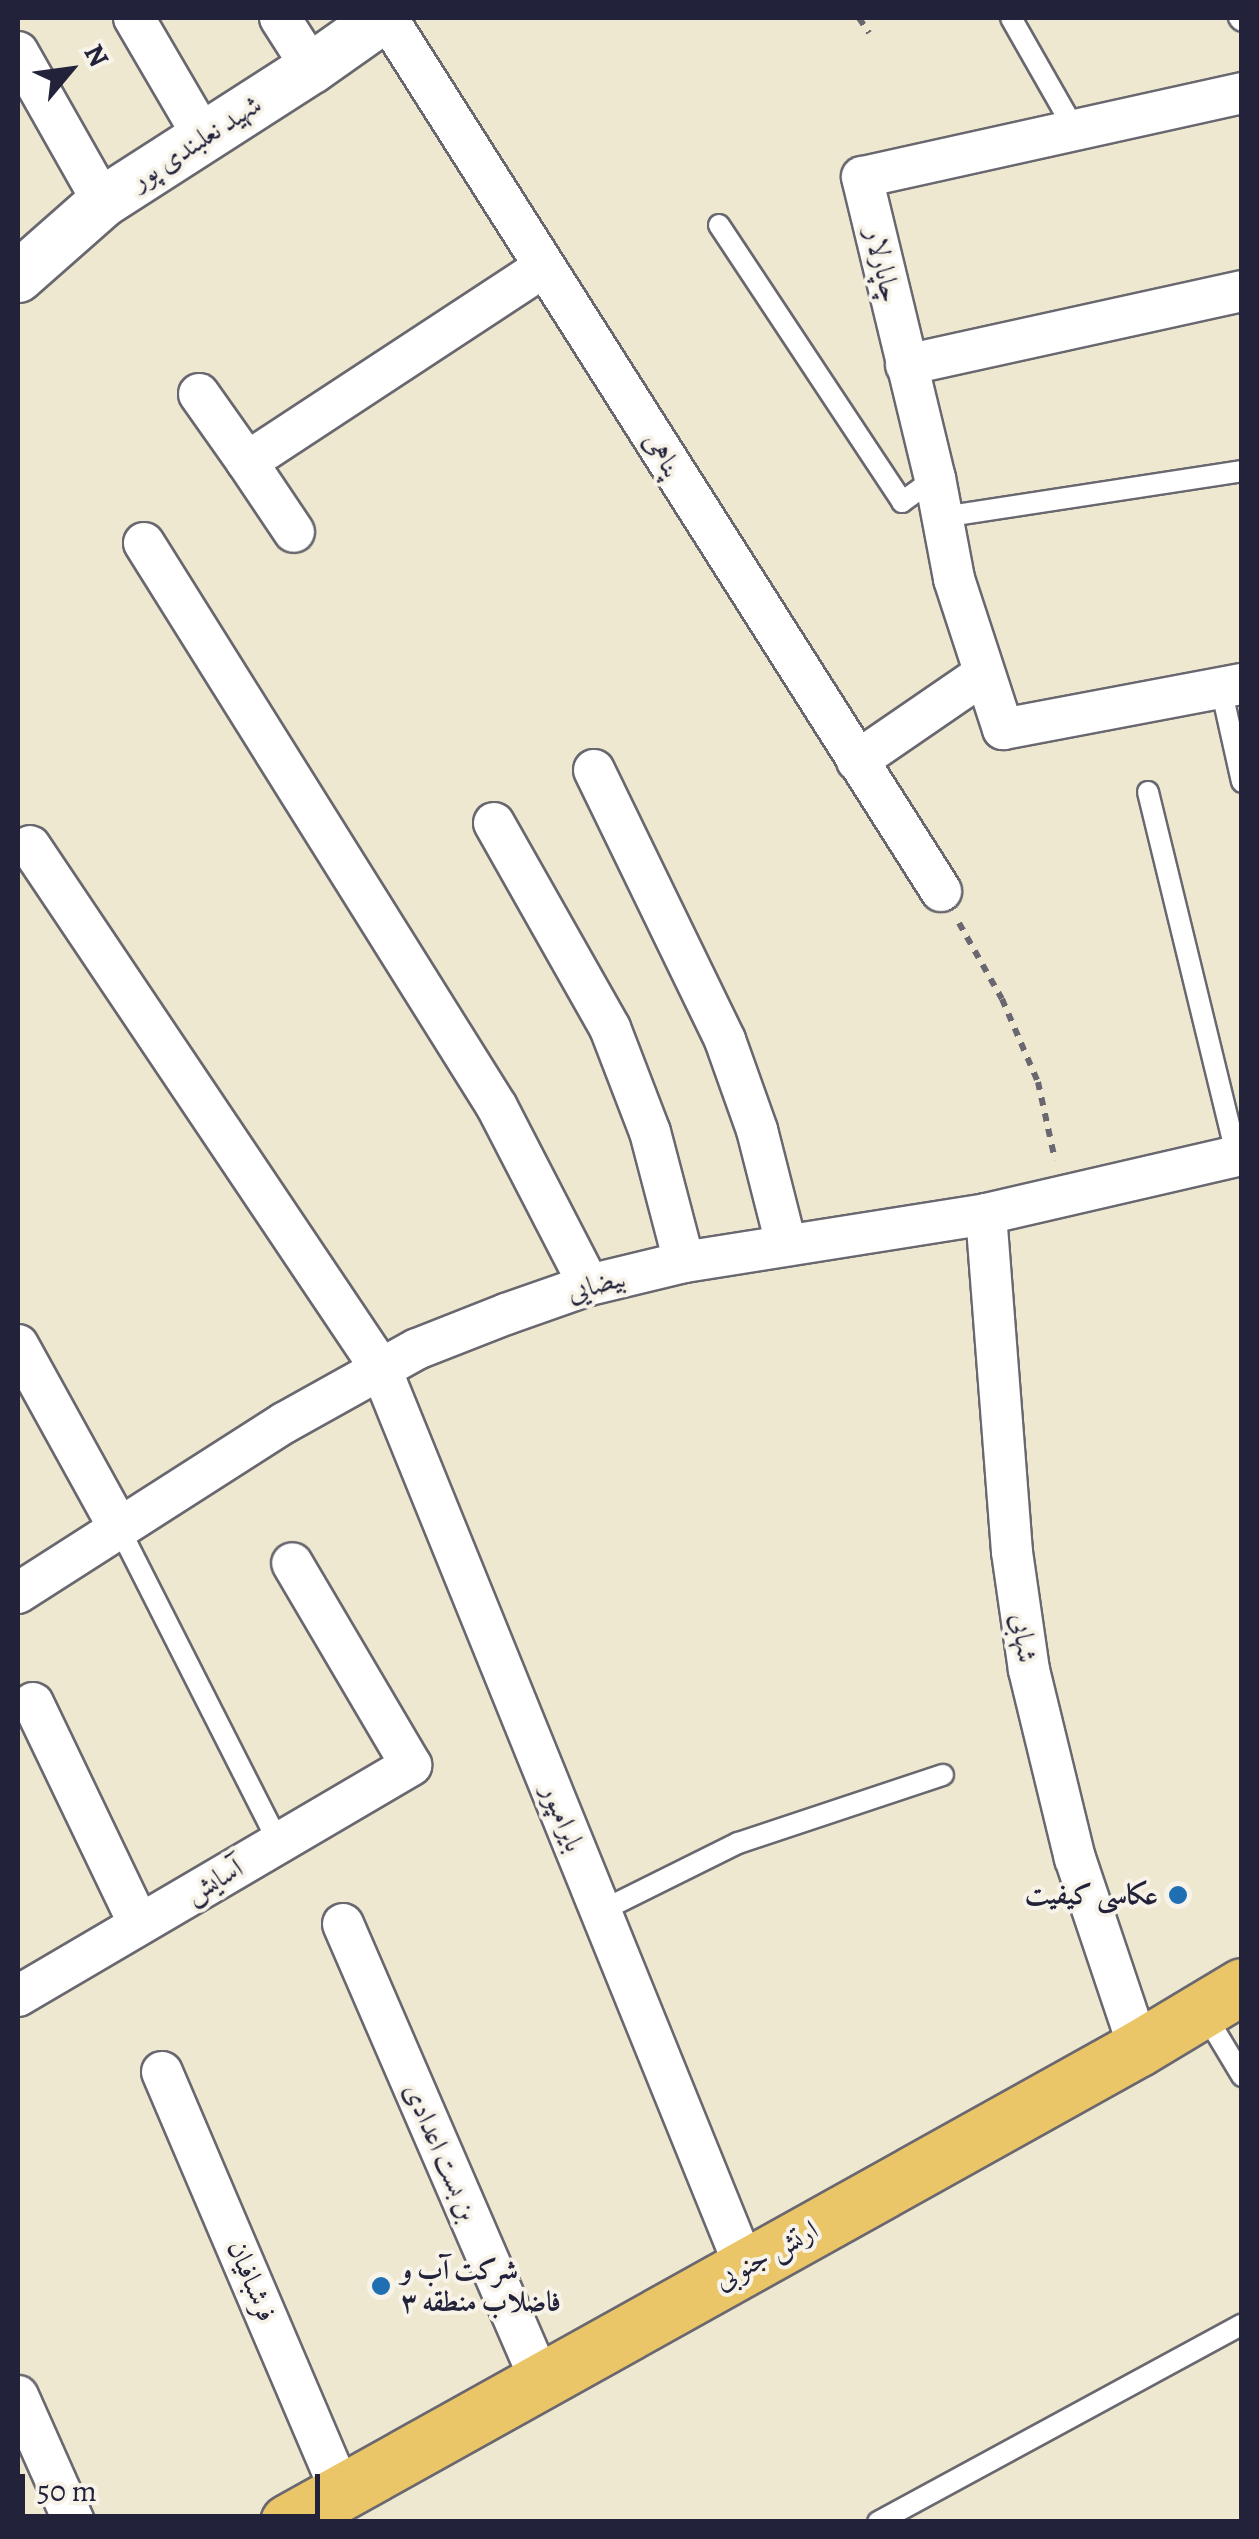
<!DOCTYPE html>
<html>
<head>
<meta charset="utf-8">
<style>
	body { margin:0 }
	#map { position:relative; width:1259px; height:2539px; overflow:hidden; background:#eee8d0; font-family:Alegreya,Amiri,serif }
	div>[style] { position:absolute }
	[style*='--x'] { left:calc(var(--x)*1px); top:calc(var(--y)*1px); width:calc(var(--w)*1px); rotate:calc(var(--a)*1deg) }
	.path>* { height:6px; margin-top:-3px; transform-origin:0; background:repeating-linear-gradient(90deg,#69676f 0 8px,transparent 0 16px) }
	.roads { filter:drop-shadow(2px 0 #69676f) drop-shadow(-2px 0 #69676f) drop-shadow(0 2px #69676f) drop-shadow(0 -2px #69676f) }
	.service>* { height:20px; margin:-10px; padding:0 10px; transform-origin:10px; border-radius:10px; background:#fff }
	.minor>* { height:40px; margin:-20px; padding:0 20px; transform-origin:20px; border-radius:20px; background:#fff }
	.tertiary>* { height:50px; margin:-25px; padding:0 25px; transform-origin:25px; border-radius:25px; background:#fff }
	.primary>* { height:55px; margin:-27.5px; padding:0 27.5px; transform-origin:27.5px; border-radius:27.5px; background:#ebc669 }
	.dots>* { width:28px; height:28px; translate:-50% -50%; box-sizing:border-box; border:5px solid #f7f3e8; border-radius:50% }
	span { translate:-50% -50%; white-space:nowrap; text-align:center; line-height:1.15; -webkit-text-stroke:8px #f7f3e8; paint-order:stroke }
	.street-label { font-size:28px; color:#22223b }
	.poi-label { font-size:28px; color:#22223b; font-weight:700 }
	.right { translate:-100% -50%; text-align:right }
	.left { translate:0 -50%; text-align:left }
	.frame { position:absolute; inset:0; border:20px solid #22223b; pointer-events:none }
	.north { position:absolute; left:20px; top:20px; width:100px; height:100px; -webkit-text-stroke:8px #f7f3e8; paint-order:stroke; rotate:61deg; font-size:28px; font-weight:700; line-height:40px; text-align:center; color:#22223b }
	.north::after { content:''; display:block; margin:auto; width:35px; height:45px; background:#22223b; clip-path:polygon(50% 0,100% 100%,50% 72%,0 100%) }
	.scale { position:absolute; left:20px; top:2474px; width:300px; height:45px; box-sizing:border-box; border:5px solid #22223b; border-top:0; padding-left:12px; font-size:30px; line-height:35px; white-space:nowrap; color:#22223b; -webkit-text-stroke:8px #f7f3e8; paint-order:stroke }
</style>
</head>
<body>
<div id="map">
	<div class="path">
		<div style="--x:859;--y:18;--w:18;--a:56"></div>
		<div style="--x:959;--y:923;--w:87;--a:60.5"></div>
		<div style="--x:1002;--y:999;--w:90;--a:66.6"></div>
		<div style="--x:1038;--y:1082;--w:80;--a:77.7"></div>
	</div>
	<div class="roads">
		<div class="service">
			<div style="--x:1011;--y:18;--w:129;--a:60.3"></div>
			<div style="--x:1239;--y:18;--w:4;--a:45"></div>
			<div style="--x:719;--y:225;--w:332;--a:56.5"></div>
			<div style="--x:902;--y:502;--w:41;--a:-36"></div>
			<div style="--x:942;--y:517;--w:304;--a:-8.7"></div>
			<div style="--x:1221;--y:688;--w:96;--a:77.4"></div>
			<div style="--x:1148;--y:792;--w:376;--a:76.3"></div>
			<div style="--x:118;--y:1526;--w:356;--a:63.1"></div>
			<div style="--x:601;--y:1911;--w:153;--a:-26.4"></div>
			<div style="--x:738;--y:1843;--w:216;--a:-18.4"></div>
			<div style="--x:1203;--y:2011;--w:76;--a:59"></div>
			<div style="--x:878;--y:2522;--w:414;--a:-28.5"></div>
		</div>
		<div class="minor">
			<div style="--x:134;--y:18;--w:139;--a:59.7"></div>
			<div style="--x:280;--y:18;--w:59;--a:57.4"></div>
			<div style="--x:387;--y:18;--w:1034;--a:57.6"></div>
			<div style="--x:18;--y:52;--w:172;--a:60.5"></div>
			<div style="--x:1242;--y:93;--w:389;--a:167.5"></div>
			<div style="--x:862;--y:177;--w:310;--a:76.4"></div>
			<div style="--x:935;--y:478;--w:103;--a:79.3"></div>
			<div style="--x:954;--y:579;--w:158;--a:71.9"></div>
			<div style="--x:1003;--y:729;--w:243;--a:-10.7"></div>
			<div style="--x:906;--y:365;--w:344;--a:-12.4"></div>
			<div style="--x:199;--y:394;--w:83;--a:54.8"></div>
			<div style="--x:247;--y:462;--w:355;--a:-33.3"></div>
			<div style="--x:247;--y:462;--w:84;--a:56.1"></div>
			<div style="--x:144;--y:543;--w:665;--a:57.96"></div>
			<div style="--x:497;--y:1107;--w:200;--a:62.7"></div>
			<div style="--x:857;--y:761;--w:152;--a:-34.5"></div>
			<div style="--x:594;--y:770;--w:300;--a:64.1"></div>
			<div style="--x:725;--y:1040;--w:96;--a:70.4"></div>
			<div style="--x:757;--y:1130;--w:118;--a:75.7"></div>
			<div style="--x:494;--y:823;--w:236;--a:60.5"></div>
			<div style="--x:610;--y:1028;--w:111;--a:69"></div>
			<div style="--x:650;--y:1132;--w:134;--a:75.3"></div>
			<div style="--x:30;--y:846;--w:630;--a:56.13"></div>
			<div style="--x:381;--y:1369;--w:969;--a:67.94"></div>
			<div style="--x:986;--y:1214;--w:339;--a:85.6"></div>
			<div style="--x:1012;--y:1552;--w:119;--a:81.8"></div>
			<div style="--x:1029;--y:1670;--w:194;--a:76.3"></div>
			<div style="--x:1075;--y:1858;--w:200;--a:71.4"></div>
			<div style="--x:18;--y:1345;--w:207;--a:61.1"></div>
			<div style="--x:18;--y:1593;--w:316;--a:-32.6"></div>
			<div style="--x:284;--y:1423;--w:152;--a:-29.1"></div>
			<div style="--x:417;--y:1349;--w:96;--a:-21.5"></div>
			<div style="--x:506;--y:1314;--w:88;--a:-19.3"></div>
			<div style="--x:589;--y:1285;--w:98;--a:-13.6"></div>
			<div style="--x:684;--y:1262;--w:306;--a:-9"></div>
			<div style="--x:986;--y:1214;--w:263;--a:-13"></div>
			<div style="--x:33;--y:1703;--w:245;--a:64.4"></div>
			<div style="--x:343;--y:1924;--w:497;--a:66.6"></div>
			<div style="--x:18;--y:1996;--w:456;--a:-30.4"></div>
			<div style="--x:411;--y:1765;--w:234;--a:-120.5"></div>
			<div style="--x:162;--y:2072;--w:456;--a:66.9"></div>
			<div style="--x:18;--y:2396;--w:138;--a:66"></div>
		</div>
		<div class="tertiary">
			<div style="--x:18;--y:277;--w:113;--a:-41.4"></div>
			<div style="--x:103;--y:202;--w:248;--a:-32.7"></div>
			<div style="--x:312;--y:68;--w:87;--a:-35.2"></div>
		</div>
		<div class="primary">
			<div style="--x:288;--y:2522;--w:974;--a:-29.12"></div>
			<div style="--x:1139;--y:2048;--w:120;--a:-31"></div>
		</div>
	</div>
	<div class="dots">
		<div style="left:1178px;top:1895px;background:#1f6fb2"></div>
		<div style="left:381px;top:2286px;background:#1f6fb2"></div>
	</div>
	<div class="street-label">
		<span style="left:196px;top:142px;rotate:-33deg">شهید نعلبندی پور</span>
		<span style="left:883px;top:265px;rotate:77deg">چاپارلار</span>
		<span style="left:663px;top:455px;rotate:58deg">پناهی</span>
		<span style="left:596px;top:1285px;rotate:-16deg">بیضایی</span>
		<span style="left:1024px;top:1638px;rotate:81deg">شهابی</span>
		<span style="left:563px;top:1818px;rotate:68deg">بایرامپور</span>
		<span style="left:214px;top:1881px;rotate:-30deg">آسایش</span>
		<span style="left:441px;top:2152px;rotate:67deg">بن بست اعدادی</span>
		<span style="left:766px;top:2255px;rotate:-29deg">ارتش جنوبی</span>
		<span style="left:252px;top:2281px;rotate:67deg">فرشبافیان</span>
	</div>
	<div class="poi-label">
		<span class="right" style="left:1158px;top:1895px">عکاسی کیفیت</span>
		<span class="left" style="left:401px;top:2286px">شرکت آب و<br>فاضلاب منطقه ۳</span>
	</div>
	<div class="frame"></div>
	<div class="north">N</div>
	<div class="scale">50 m</div>
</div>
</body>
</html>
